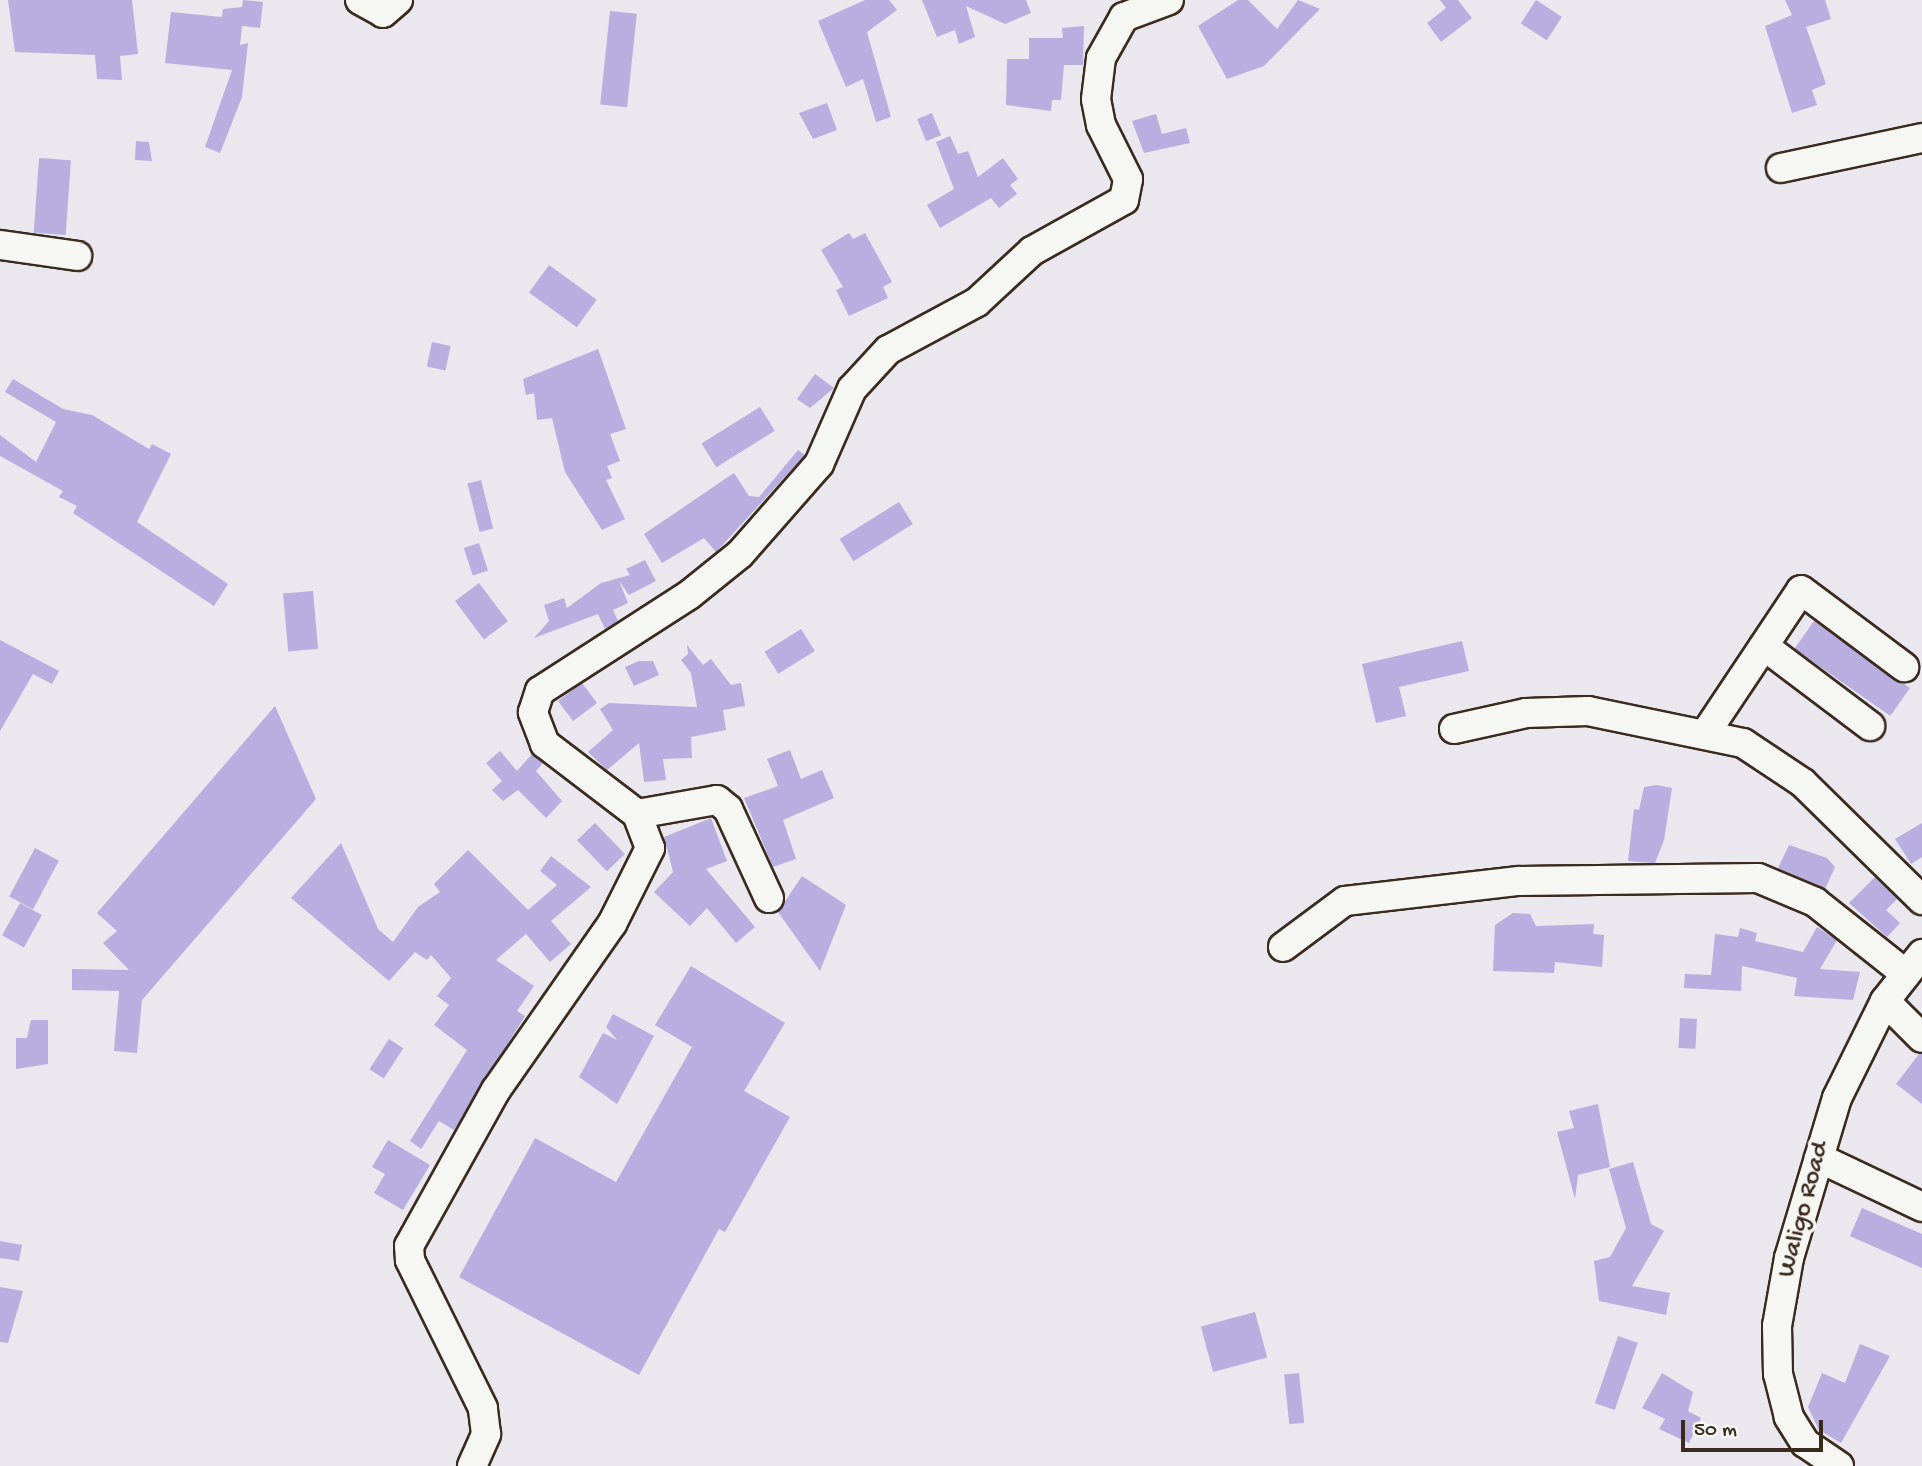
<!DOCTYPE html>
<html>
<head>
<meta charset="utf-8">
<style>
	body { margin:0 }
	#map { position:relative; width:1922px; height:1466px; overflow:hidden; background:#eae8ee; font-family:"Gochi Hand",sans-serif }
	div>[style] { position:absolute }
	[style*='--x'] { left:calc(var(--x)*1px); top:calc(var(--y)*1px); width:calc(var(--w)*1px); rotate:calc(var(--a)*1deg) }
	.building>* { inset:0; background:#b8aedf; transform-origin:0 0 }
	.roads { filter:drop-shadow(2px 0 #3b2a1e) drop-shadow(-2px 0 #3b2a1e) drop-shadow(0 2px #3b2a1e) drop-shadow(0 -2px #3b2a1e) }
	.minor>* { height:28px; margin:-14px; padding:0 14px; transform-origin:14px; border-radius:14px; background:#f6f6f2 }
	span { translate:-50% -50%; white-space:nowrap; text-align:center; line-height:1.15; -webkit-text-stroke:7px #f6f6f2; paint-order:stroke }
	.street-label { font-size:26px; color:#3b2a1e }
	.scale { position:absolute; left:1681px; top:1420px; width:142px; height:32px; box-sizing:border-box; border:4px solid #3b2a1e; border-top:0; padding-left:9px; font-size:21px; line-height:24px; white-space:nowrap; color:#3b2a1e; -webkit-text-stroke:5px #f6f6f2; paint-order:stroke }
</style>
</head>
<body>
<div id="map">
	<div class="building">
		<div style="clip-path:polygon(8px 0,132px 0,138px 54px,120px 56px,122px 80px,97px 79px,95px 55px,15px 52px)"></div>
		<div style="clip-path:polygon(243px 0,263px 2px,260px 28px,242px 26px,240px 45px,248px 43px,242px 97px,220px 153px,205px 147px,232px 70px,165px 63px,171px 12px,222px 17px,223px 9px,242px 7px)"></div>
		<div style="clip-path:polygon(865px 0,889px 0,897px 10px,867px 32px,891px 117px,876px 122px,863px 79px,846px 87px,818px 21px)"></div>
		<div style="clip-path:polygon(922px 0,1026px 0,1031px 13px,1005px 24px,966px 6px,975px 37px,959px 44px,955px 30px,937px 37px)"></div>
		<div style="clip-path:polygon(1238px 0,1248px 0,1277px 29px,1298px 0,1320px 9px,1264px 66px,1227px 79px,1198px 26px)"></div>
		<div style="clip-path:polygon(1440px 0,1458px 0,1472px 18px,1441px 42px,1427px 23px,1446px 8px)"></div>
		<div style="left:1536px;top:0;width:31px;height:28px;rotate:33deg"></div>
		<div style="clip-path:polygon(1785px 0,1825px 0,1831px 19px,1806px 27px,1826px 84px,1812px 90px,1817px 105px,1792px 113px,1765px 26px,1792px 15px)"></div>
		<div style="left:610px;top:11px;width:27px;height:94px;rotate:6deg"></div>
		<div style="clip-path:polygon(1084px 26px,1083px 65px,1064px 65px,1061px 100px,1052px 100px,1051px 111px,1006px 105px,1007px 59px,1029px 59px,1029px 38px,1063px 38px,1062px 28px)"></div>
		<div style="clip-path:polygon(827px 103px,837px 130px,813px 139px,799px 113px)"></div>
		<div style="left:932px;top:113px;width:24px;height:16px;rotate:68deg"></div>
		<div style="clip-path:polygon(1156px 114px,1162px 134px,1186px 128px,1190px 143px,1144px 153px,1132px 121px)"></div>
		<div style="clip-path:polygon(950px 136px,958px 154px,968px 151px,978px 177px,1003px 158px,1018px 179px,1010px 185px,1017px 194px,999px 208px,991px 198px,940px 228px,927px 205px,954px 189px,936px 142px)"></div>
		<div style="clip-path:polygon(136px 141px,149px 142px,152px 161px,135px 160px)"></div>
		<div style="left:39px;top:158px;width:32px;height:75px;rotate:4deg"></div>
		<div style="clip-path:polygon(849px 233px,853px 239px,865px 233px,892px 282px,883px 287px,888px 298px,849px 316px,836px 290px,843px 287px,821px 250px)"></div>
		<div style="left:549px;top:265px;width:59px;height:34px;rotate:36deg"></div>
		<div style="left:432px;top:342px;width:19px;height:25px;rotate:12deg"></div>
		<div style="clip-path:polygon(598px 349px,626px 429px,610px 434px,620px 461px,607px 466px,612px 478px,606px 480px,625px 519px,602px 530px,565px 472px,552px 418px,537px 420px,534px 393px,526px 395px,523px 379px)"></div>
		<div style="clip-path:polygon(815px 374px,834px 388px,810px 408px,797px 399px)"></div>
		<div style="clip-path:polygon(13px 379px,63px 409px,92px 415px,149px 449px,152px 444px,171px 454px,137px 522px,228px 584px,214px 606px,73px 513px,77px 506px,59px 497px,63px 491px,0 456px,0 435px,36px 462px,56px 422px,5px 392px)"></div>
		<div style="left:760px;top:407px;width:28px;height:69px;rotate:58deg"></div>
		<div style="clip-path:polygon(798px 450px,805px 455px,716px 552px,704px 538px,662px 563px,644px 534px,734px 473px,749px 496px,759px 497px)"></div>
		<div style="left:481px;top:480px;width:50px;height:14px;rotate:76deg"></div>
		<div style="left:899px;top:502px;width:26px;height:70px;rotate:58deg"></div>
		<div style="left:479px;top:543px;width:29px;height:16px;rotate:72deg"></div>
		<div style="clip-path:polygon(645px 560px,656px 581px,629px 595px,619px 581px,628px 603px,613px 610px,618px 621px,605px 629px,598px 614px,534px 638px,549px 621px,544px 605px,564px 598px,567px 608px,601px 583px,630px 575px,626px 569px)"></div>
		<div style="left:479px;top:583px;width:48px;height:30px;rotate:53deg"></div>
		<div style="left:313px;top:591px;width:58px;height:30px;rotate:85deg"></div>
		<div style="left:1814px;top:621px;width:117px;height:34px;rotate:35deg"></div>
		<div style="left:801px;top:629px;width:26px;height:43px;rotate:58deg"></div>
		<div style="clip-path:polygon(0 640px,59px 671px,52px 684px,33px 674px,0 731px)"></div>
		<div style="clip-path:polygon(1462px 641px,1469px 671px,1399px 687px,1406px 716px,1376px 723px,1362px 664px)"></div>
		<div style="clip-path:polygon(687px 645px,703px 665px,711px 659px,731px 685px,741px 683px,745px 706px,723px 710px,726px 730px,691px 737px,692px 758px,663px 759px,666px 780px,644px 782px,639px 743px,607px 770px,588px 752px,613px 730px,600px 709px,609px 703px,697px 707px,691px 673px,681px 660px,688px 654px)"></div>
		<div style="clip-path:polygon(639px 661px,653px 661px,659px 675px,634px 686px,625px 667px)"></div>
		<div style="left:582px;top:683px;width:25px;height:30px;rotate:53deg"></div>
		<div style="clip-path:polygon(275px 706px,316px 799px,142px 1000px,137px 1053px,114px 1051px,119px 991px,72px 990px,72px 969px,129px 970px,103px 943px,117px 931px,97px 913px)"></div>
		<div style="clip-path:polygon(790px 750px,801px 779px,822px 770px,834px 798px,783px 820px,796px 859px,773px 867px,744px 798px,778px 786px,767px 759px)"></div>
		<div style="clip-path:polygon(500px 751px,517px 771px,532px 754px,543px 763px,536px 771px,562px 801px,546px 818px,518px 790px,503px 801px,492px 790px,502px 781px,486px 763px)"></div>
		<div style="clip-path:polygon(1657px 785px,1672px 788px,1664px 840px,1655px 863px,1628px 861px,1634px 809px,1639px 810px,1644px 787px)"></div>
		<div style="clip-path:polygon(711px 818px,727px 861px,706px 869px,755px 927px,736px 943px,707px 908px,690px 926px,654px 892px,673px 872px,664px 837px)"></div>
		<div style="left:595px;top:823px;width:43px;height:25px;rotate:46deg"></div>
		<div style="clip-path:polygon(1922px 823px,1922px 857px,1911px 864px,1895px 839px)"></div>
		<div style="clip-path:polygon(341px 843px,378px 929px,393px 942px,418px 907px,440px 892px,434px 884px,468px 850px,528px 910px,557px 885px,540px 871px,551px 856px,591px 887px,551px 921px,571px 944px,550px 962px,526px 934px,496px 960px,534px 986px,517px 1011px,525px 1016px,454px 1130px,439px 1121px,421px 1149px,410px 1141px,467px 1050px,434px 1025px,449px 1005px,437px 996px,451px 978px,431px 955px,427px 960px,415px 952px,389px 981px,291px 898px)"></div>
		<div style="clip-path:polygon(1789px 845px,1827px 858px,1835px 867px,1825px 889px,1778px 868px)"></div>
		<div style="left:35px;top:848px;width:27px;height:55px;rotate:28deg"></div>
		<div style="clip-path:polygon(802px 876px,846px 905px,820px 971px,778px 912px)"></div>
		<div style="clip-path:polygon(1875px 877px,1897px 899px,1886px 910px,1900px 923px,1887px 937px,1849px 903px)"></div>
		<div style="left:20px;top:903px;width:25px;height:37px;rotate:29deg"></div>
		<div style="clip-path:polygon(1513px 913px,1530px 914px,1536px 926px,1594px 924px,1593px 934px,1604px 935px,1602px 967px,1555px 962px,1554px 973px,1493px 971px,1495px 925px)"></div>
		<div style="clip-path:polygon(1817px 927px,1837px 940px,1820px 969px,1860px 972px,1853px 1000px,1794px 996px,1797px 978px,1742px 966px,1741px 991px,1684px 988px,1685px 974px,1711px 975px,1715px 934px,1738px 937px,1740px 928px,1757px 933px,1755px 941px,1803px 952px)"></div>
		<div style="clip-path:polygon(691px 966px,785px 1023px,744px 1091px,790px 1117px,725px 1232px,719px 1229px,639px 1375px,459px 1277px,535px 1138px,616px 1182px,692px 1047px,655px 1025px)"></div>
		<div style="clip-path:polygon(613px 1014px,654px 1036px,617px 1104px,579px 1077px,603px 1033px,617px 1040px,606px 1027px)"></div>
		<div style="left:1680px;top:1018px;width:17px;height:30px;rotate:3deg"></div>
		<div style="clip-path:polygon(31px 1020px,48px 1020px,48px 1064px,16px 1069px,16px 1038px,27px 1038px)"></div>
		<div style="left:389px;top:1039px;width:17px;height:36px;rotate:33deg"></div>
		<div style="clip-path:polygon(1919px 1054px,1922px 1054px,1922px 1104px,1896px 1084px)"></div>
		<div style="clip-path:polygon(1598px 1104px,1610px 1167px,1578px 1175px,1575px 1199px,1557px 1132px,1574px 1128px,1569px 1111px)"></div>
		<div style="clip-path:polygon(388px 1140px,430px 1165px,403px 1210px,374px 1193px,385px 1174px,372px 1167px)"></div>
		<div style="clip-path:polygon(1633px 1162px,1651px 1224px,1664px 1231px,1632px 1286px,1670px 1293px,1666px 1315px,1599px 1301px,1594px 1261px,1610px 1257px,1626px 1228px,1609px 1169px)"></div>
		<div style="clip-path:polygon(1862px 1208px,1922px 1234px,1922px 1268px,1850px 1236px)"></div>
		<div style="clip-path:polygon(0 1241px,22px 1245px,19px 1261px,0 1258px)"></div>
		<div style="clip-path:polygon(0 1287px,23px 1291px,8px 1343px,0 1342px)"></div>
		<div style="left:1255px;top:1312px;width:47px;height:56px;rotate:75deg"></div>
		<div style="left:1618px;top:1336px;width:21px;height:71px;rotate:19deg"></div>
		<div style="clip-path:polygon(1860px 1344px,1890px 1356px,1841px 1443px,1819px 1430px,1808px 1407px,1822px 1373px,1845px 1383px)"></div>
		<div style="left:1299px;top:1373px;width:50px;height:15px;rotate:84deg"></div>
		<div style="clip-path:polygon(1662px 1373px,1693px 1392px,1688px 1411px,1701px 1418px,1689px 1443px,1659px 1429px,1665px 1419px,1642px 1408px)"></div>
	</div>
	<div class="roads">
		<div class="minor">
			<div style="--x:360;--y:0;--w:26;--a:29"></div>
			<div style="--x:383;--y:13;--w:20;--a:-41"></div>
			<div style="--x:1781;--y:168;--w:144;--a:-12"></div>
			<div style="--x:0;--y:245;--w:78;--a:8.1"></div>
			<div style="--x:1764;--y:646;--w:133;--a:37"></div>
			<div style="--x:1454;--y:729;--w:74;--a:-12.5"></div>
			<div style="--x:1526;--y:713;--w:62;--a:-1.8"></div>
			<div style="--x:1588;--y:711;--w:158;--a:11.7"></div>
			<div style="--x:1743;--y:743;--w:72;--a:33.7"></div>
			<div style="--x:1803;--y:783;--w:167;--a:44.5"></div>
			<div style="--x:1707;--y:731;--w:169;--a:-56.3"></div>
			<div style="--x:1801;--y:590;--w:129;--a:36.8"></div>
			<div style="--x:637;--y:814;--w:81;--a:-9.9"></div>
			<div style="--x:717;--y:800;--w:14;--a:39"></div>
			<div style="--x:728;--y:809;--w:98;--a:65.3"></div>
			<div style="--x:1283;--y:947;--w:77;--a:-36.6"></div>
			<div style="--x:1345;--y:901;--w:175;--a:-6.6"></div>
			<div style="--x:1519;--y:881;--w:239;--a:-0.7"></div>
			<div style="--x:1758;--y:878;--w:62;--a:22.8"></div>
			<div style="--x:1815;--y:902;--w:116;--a:38.4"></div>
			<div style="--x:1885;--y:1001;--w:52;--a:45"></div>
			<div style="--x:1819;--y:1158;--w:114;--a:25.4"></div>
			<div style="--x:472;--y:1466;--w:35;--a:-66"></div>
			<div style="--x:486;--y:1434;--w:26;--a:-97"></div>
			<div style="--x:483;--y:1408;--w:165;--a:-116.3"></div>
			<div style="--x:410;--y:1260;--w:14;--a:-94"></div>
			<div style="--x:409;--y:1246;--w:179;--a:-60.9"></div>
			<div style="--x:496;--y:1090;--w:203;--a:-55.1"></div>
			<div style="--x:612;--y:924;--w:85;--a:-63.4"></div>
			<div style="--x:650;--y:848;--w:36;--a:-111"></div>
			<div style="--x:637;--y:814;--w:116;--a:-142.7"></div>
			<div style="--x:545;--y:744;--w:34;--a:-111"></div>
			<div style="--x:533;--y:712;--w:22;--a:-72"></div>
			<div style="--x:540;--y:691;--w:177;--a:-32.8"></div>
			<div style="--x:689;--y:595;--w:65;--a:-38.8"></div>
			<div style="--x:740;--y:554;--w:120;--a:-48.7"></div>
			<div style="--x:819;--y:464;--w:82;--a:-66.3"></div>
			<div style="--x:852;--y:389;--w:53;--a:-47.3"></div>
			<div style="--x:888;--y:350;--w:101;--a:-28.3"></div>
			<div style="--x:977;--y:302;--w:75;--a:-42.8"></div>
			<div style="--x:1032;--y:251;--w:105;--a:-29"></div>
			<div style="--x:1124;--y:200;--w:21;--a:-79"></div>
			<div style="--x:1128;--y:179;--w:60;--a:-116.6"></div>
			<div style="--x:1101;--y:125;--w:26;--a:-101"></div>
			<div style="--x:1096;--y:99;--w:41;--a:-83"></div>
			<div style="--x:1101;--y:58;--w:47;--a:-60.7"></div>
			<div style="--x:1124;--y:17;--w:48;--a:-20.7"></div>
			<div style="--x:1839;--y:1466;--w:41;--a:-145.9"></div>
			<div style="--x:1805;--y:1443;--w:31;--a:-122"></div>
			<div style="--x:1789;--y:1417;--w:44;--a:-104.3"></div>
			<div style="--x:1778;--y:1374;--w:48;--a:-91.2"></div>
			<div style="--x:1777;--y:1326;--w:69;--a:-80"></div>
			<div style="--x:1789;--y:1258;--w:167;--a:-73.3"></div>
			<div style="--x:1837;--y:1098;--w:108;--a:-63.7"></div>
			<div style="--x:1885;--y:1001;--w:60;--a:-51.8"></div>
		</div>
	</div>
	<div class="street-label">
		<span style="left:1805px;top:1210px;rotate:-75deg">Waligo Road</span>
	</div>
	<div class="scale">50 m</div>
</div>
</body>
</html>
